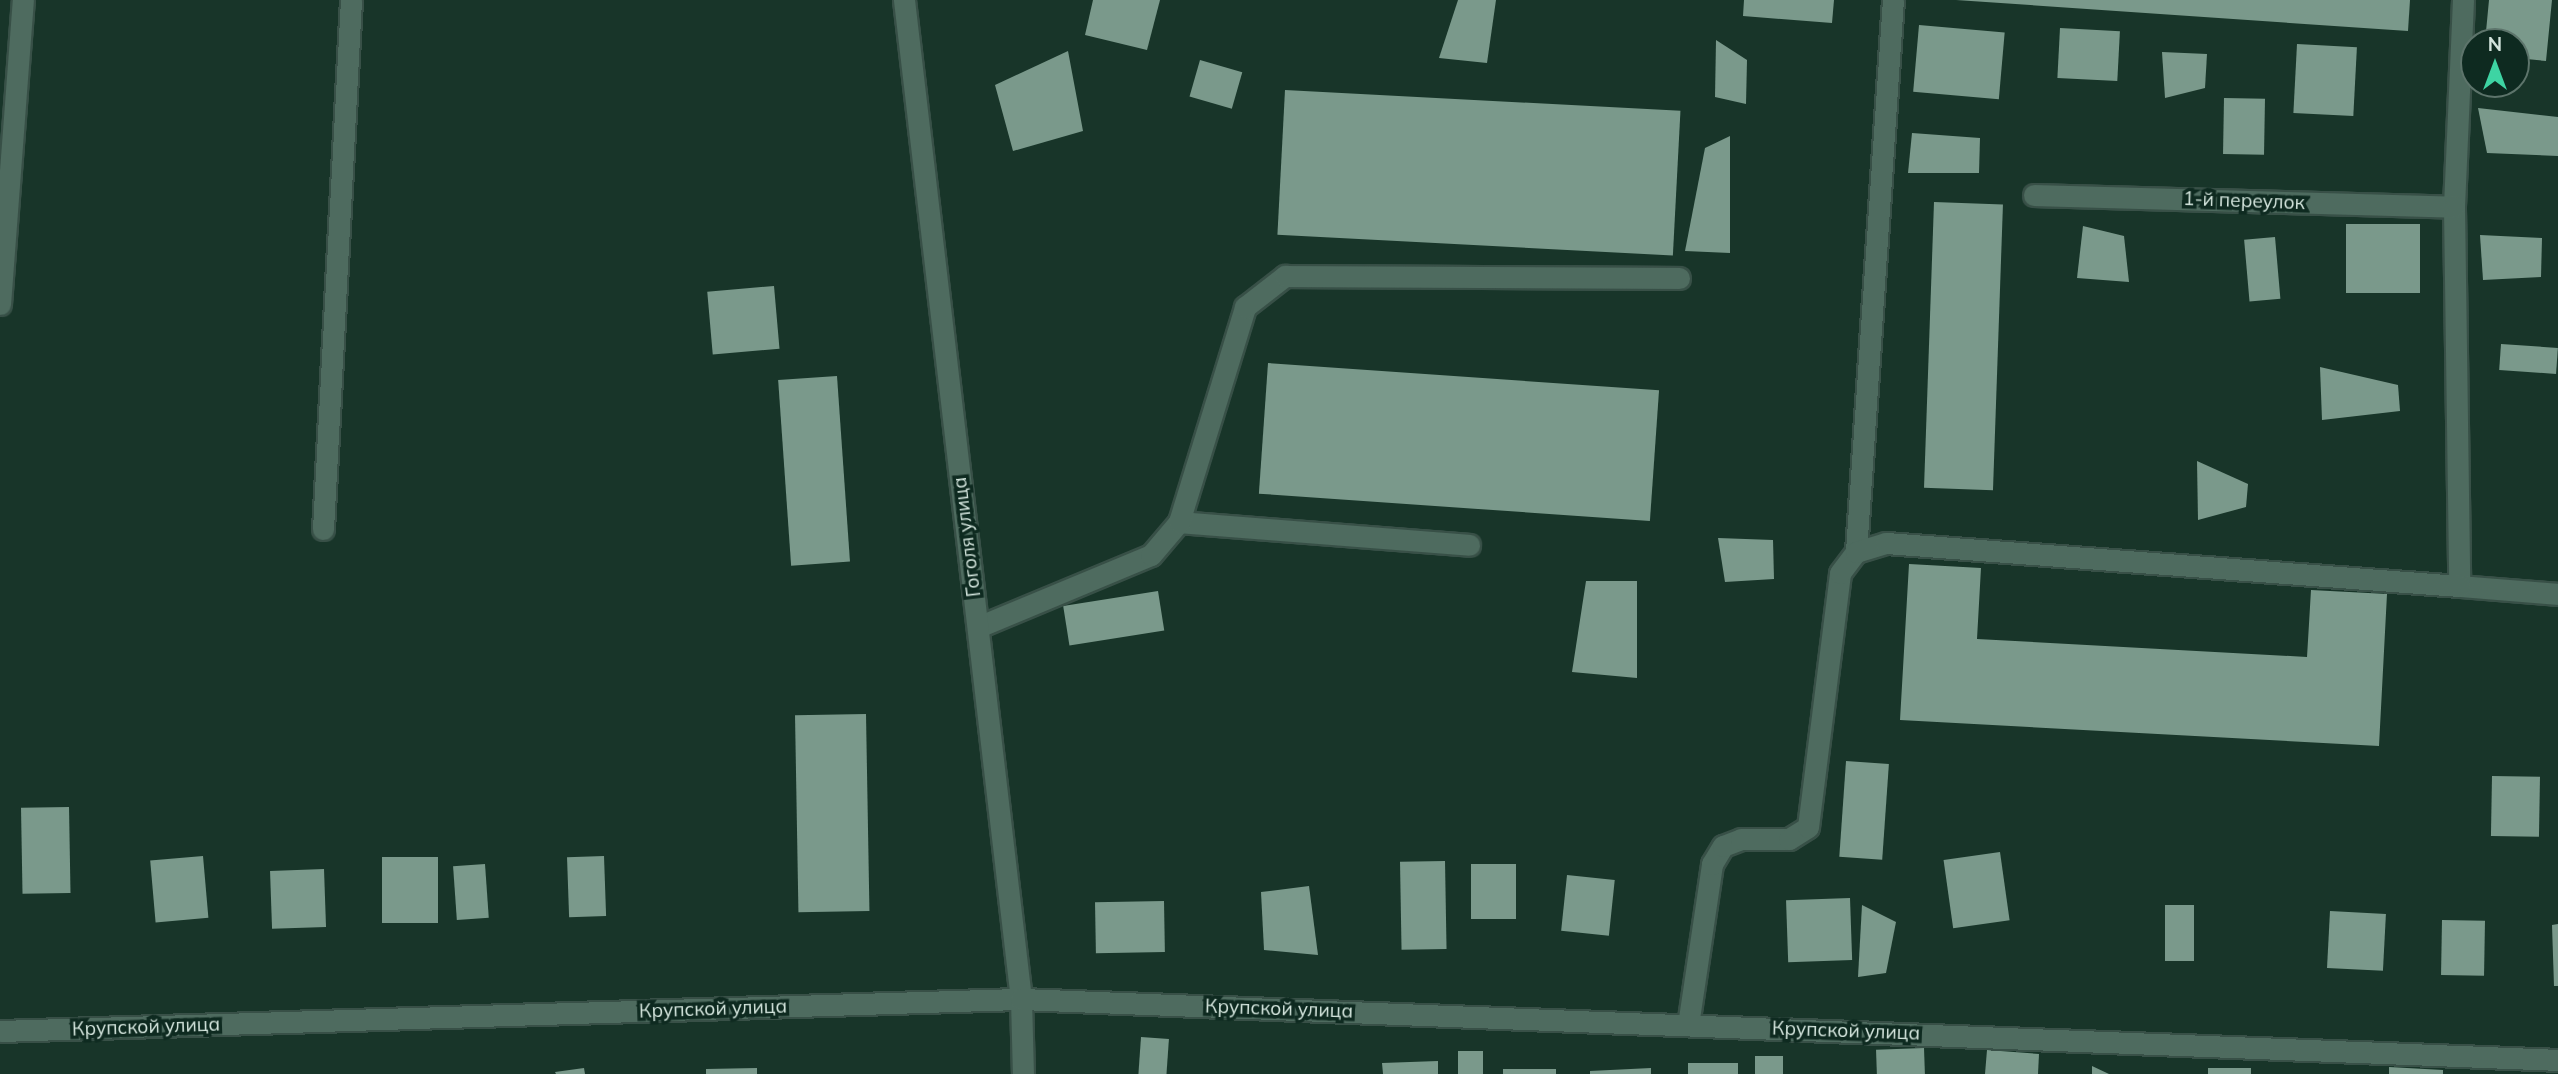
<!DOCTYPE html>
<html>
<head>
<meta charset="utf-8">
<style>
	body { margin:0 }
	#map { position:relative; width:2558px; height:1074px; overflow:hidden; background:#183529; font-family:Mulish,sans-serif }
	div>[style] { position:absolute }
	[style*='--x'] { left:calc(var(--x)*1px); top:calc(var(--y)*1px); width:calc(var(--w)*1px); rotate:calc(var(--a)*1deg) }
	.building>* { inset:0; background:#7a998b; transform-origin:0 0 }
	.roads { filter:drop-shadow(2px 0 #385047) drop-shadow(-2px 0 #385047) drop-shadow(0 2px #385047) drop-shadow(0 -2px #385047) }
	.lane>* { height:21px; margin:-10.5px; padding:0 10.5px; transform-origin:10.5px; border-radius:10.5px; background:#4e6b5f }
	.street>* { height:21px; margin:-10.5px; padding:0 10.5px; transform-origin:10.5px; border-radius:10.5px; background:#4e6b5f }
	span { translate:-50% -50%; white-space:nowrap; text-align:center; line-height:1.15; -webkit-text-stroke:7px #0e2a20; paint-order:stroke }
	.street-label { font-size:19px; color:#d3e4dc }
	.north { position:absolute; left:2460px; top:28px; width:70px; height:70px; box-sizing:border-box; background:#0e2a20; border:2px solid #5d746b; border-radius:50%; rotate:0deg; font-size:19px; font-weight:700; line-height:28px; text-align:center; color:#d3e4dc }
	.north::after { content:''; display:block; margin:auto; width:24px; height:32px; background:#3ed4a3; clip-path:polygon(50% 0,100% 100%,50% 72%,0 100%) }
</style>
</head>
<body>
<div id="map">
	<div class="building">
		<div style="clip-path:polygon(1093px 0,1160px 0,1147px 50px,1085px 35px)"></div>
		<div style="clip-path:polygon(1458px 0,1496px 0,1487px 63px,1439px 58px)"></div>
		<div style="clip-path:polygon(1744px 0,1834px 0,1832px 23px,1743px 16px)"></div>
		<div style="clip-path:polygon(1956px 0,2410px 0,2408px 31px)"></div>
		<div style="clip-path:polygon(2489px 0,2552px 0,2546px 61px,2516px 58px,2516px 42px,2485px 42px)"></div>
		<div style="left:1919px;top:25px;width:86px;height:67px;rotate:5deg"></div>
		<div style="left:2060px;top:28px;width:60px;height:50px;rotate:3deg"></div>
		<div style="clip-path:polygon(1716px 40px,1747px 60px,1746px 104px,1715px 97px)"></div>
		<div style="left:2297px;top:44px;width:60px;height:69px;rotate:3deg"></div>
		<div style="clip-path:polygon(1068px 51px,1083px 131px,1013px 151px,995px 85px)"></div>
		<div style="clip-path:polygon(2162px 52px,2207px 54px,2205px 88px,2165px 98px)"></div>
		<div style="left:1200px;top:60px;width:44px;height:38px;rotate:16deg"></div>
		<div style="left:1285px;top:90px;width:396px;height:145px;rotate:3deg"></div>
		<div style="left:2224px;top:98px;width:41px;height:56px;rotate:1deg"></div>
		<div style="clip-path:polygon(2478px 108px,2558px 117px,2558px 156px,2487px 153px)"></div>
		<div style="clip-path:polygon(1912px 133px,1980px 138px,1979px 173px,1908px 173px)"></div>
		<div style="clip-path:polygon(1730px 136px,1730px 253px,1685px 251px,1705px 148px)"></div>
		<div style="left:1934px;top:202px;width:69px;height:286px;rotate:2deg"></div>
		<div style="left:2346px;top:224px;width:74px;height:69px"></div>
		<div style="clip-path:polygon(2083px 226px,2124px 236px,2129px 282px,2077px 278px)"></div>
		<div style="clip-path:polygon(2480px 235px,2542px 238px,2541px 277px,2483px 280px)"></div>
		<div style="left:2275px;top:237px;width:62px;height:31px;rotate:85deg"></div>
		<div style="left:774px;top:286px;width:63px;height:67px;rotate:85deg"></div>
		<div style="left:2501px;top:344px;width:57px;height:26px;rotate:4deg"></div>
		<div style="left:1268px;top:363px;width:392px;height:131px;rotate:4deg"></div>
		<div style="clip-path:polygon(2320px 367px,2398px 385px,2400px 411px,2322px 420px)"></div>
		<div style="left:837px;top:376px;width:186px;height:59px;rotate:86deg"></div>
		<div style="clip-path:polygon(2197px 461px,2248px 484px,2246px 507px,2198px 520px)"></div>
		<div style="clip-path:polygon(1718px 538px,1773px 540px,1774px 579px,1725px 582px)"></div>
		<div style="clip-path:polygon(1909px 564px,1981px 568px,1977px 639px,2307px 657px,2311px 590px,2387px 594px,2379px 746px,1900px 720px)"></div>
		<div style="clip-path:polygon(1586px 581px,1637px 581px,1637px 678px,1572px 672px)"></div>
		<div style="left:1158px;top:591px;width:40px;height:96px;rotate:81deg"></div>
		<div style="left:866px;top:714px;width:197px;height:71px;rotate:89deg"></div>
		<div style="left:1846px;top:761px;width:43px;height:96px;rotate:4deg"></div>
		<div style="left:2492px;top:776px;width:48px;height:60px;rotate:1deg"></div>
		<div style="left:69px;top:807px;width:86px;height:48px;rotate:89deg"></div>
		<div style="left:2000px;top:852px;width:69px;height:57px;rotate:82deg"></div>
		<div style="left:203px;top:856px;width:62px;height:53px;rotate:85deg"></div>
		<div style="left:604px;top:856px;width:60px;height:37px;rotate:88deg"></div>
		<div style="left:382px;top:857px;width:56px;height:66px"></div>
		<div style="left:1445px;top:861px;width:88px;height:45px;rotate:89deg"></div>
		<div style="left:485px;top:864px;width:54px;height:32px;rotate:86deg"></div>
		<div style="left:1471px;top:864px;width:45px;height:55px"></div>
		<div style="left:324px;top:869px;width:58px;height:54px;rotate:88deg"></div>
		<div style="left:1567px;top:875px;width:48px;height:56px;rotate:6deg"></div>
		<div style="clip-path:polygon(1309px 886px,1318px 955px,1264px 950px,1261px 892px)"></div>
		<div style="left:1850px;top:898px;width:62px;height:64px;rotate:88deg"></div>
		<div style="left:1164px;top:901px;width:51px;height:69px;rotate:89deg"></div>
		<div style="clip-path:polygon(1862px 905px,1896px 922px,1886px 973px,1858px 977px)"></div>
		<div style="left:2165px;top:905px;width:29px;height:56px"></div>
		<div style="left:2330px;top:911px;width:56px;height:57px;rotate:3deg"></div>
		<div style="left:2442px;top:920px;width:43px;height:55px;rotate:1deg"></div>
		<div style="clip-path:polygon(2558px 924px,2558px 986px,2554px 986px,2552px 925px)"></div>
		<div style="left:1141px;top:1037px;width:28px;height:37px;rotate:4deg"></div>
		<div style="left:1924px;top:1048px;width:26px;height:48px;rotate:88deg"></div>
		<div style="clip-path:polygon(1987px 1050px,2039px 1054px,2038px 1074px,1985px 1074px)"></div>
		<div style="left:1458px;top:1051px;width:25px;height:23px"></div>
		<div style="left:1755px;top:1056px;width:28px;height:18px"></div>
		<div style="clip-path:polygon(1438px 1061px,1438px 1074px,1383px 1074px,1382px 1063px)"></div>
		<div style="left:1738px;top:1063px;width:11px;height:50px;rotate:90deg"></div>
		<div style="clip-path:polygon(2092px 1066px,2109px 1074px,2092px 1074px)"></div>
		<div style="clip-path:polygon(2389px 1067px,2443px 1070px,2443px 1074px,2389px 1074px)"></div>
		<div style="clip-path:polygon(584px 1068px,585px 1074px,556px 1074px,555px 1072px)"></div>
		<div style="clip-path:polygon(757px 1068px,757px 1074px,706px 1074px,706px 1069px)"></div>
		<div style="clip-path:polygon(1651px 1068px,1651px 1074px,1590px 1074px,1590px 1071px)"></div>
		<div style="left:2208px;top:1068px;width:43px;height:6px"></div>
		<div style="left:1503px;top:1069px;width:53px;height:5px"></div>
	</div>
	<div class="roads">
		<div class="lane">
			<div style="--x:1179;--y:522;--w:291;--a:4.5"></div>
			<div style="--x:978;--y:627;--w:187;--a:-22.6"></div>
			<div style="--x:1151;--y:555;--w:43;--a:-49.7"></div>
			<div style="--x:1179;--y:522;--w:225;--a:-72.9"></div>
			<div style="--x:1245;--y:307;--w:51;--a:-37.8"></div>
			<div style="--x:1285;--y:276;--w:394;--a:0.3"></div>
		</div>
		<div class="street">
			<div style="--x:904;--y:0;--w:1006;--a:83.32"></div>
			<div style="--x:1021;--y:999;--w:75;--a:88.5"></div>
			<div style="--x:2463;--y:0;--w:207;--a:92.5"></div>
			<div style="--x:2454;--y:207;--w:379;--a:89.2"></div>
			<div style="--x:2459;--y:586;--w:99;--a:4.6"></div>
			<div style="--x:2034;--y:195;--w:420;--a:1.6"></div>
			<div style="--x:0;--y:304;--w:305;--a:-85.7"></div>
			<div style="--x:323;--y:529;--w:530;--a:-86.97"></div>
			<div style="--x:1856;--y:552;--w:553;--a:-86.17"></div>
			<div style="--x:1688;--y:1025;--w:163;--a:-81.5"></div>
			<div style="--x:1712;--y:864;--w:21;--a:-59"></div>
			<div style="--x:1723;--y:846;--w:19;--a:-21"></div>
			<div style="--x:1741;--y:839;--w:48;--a:0"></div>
			<div style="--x:1789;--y:839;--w:22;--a:-32"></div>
			<div style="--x:1808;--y:827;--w:256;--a:-82.8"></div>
			<div style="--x:1840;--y:573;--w:26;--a:-53"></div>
			<div style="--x:1856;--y:552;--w:31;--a:-17"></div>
			<div style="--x:1886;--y:543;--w:575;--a:4.29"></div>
			<div style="--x:0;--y:1031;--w:1022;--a:-1.8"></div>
			<div style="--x:1021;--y:999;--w:1538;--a:2.27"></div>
		</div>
	</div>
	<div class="street-label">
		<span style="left:2244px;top:201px;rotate:2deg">1-й переулок</span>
		<span style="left:967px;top:537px;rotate:-97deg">Гоголя улица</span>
		<span style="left:713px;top:1009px;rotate:-2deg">Крупской улица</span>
		<span style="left:1279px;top:1009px;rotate:2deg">Крупской улица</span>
		<span style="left:146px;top:1027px;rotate:-2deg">Крупской улица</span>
		<span style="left:1846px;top:1031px;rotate:2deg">Крупской улица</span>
	</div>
	<div class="north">N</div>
</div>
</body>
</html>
